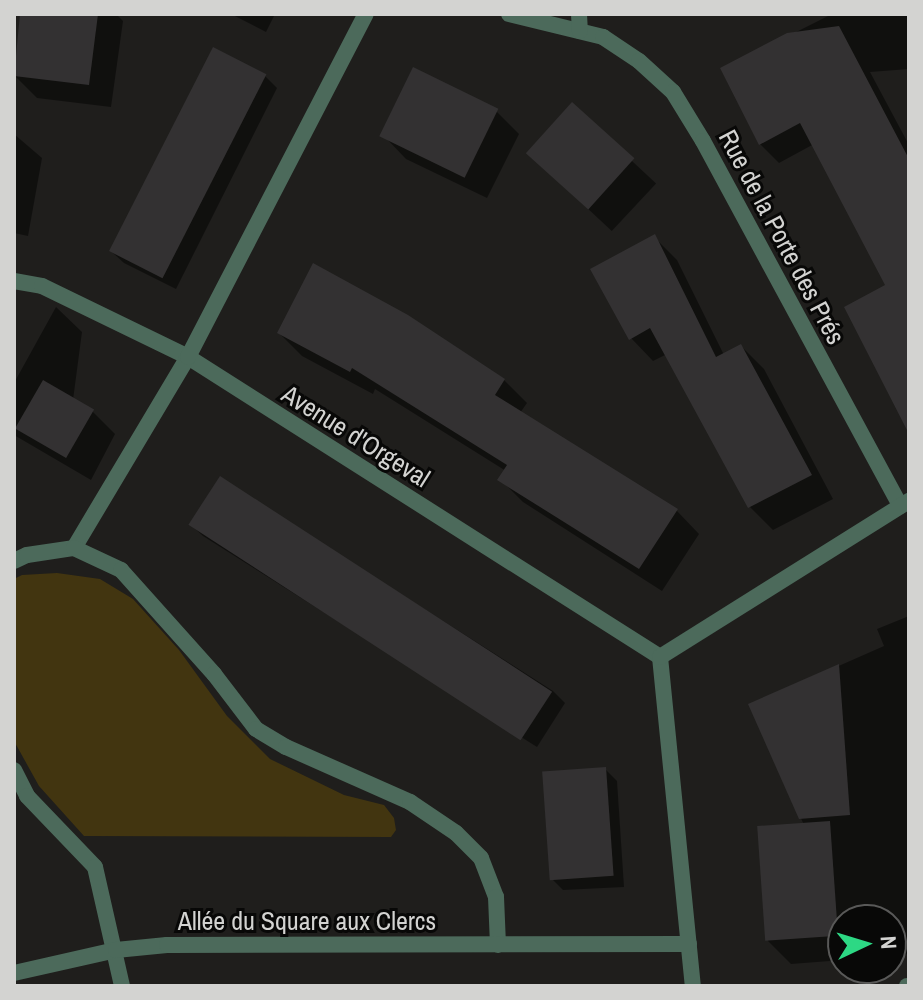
<!DOCTYPE html>
<html>
<head>
<meta charset="utf-8">
<style>
	body { margin:0 }
	#map { position:relative; width:923px; height:1000px; overflow:hidden; background:#1f1e1c; font-family:"Archivo Narrow",sans-serif }
	div>[style] { position:absolute }
	[style*='--x'] { left:calc(var(--x)*1px); top:calc(var(--y)*1px); width:calc(var(--w)*1px); rotate:calc(var(--a)*1deg) }
	.green>* { inset:0; background:#423510 }
	.shadow>* { inset:0; background:#0007; transform-origin:0 0 }
	.building>* { inset:0; background:#333132; transform-origin:0 0 }
	.street>* { height:16px; margin:-8px; padding:0 8px; transform-origin:8px; border-radius:8px; background:#4c6a5b }
	span { translate:-50% -50%; white-space:nowrap; text-align:center; line-height:1.15; -webkit-text-stroke:6px #080807; paint-order:stroke }
	.street-label { font-size:26px; color:#d3d3d1 }
	.frame { position:absolute; inset:0; border:16px solid #d3d3d1; pointer-events:none }
	.north { position:absolute; left:827px; top:904px; width:80px; height:80px; box-sizing:border-box; background:#080807; border:2px solid #595958; border-radius:50%; rotate:86deg; font-size:22px; font-weight:700; line-height:32px; text-align:center; color:#d3d3d1 }
	.north::after { content:''; display:block; margin:auto; width:28px; height:36px; background:#2dd884; clip-path:polygon(50% 0,100% 100%,50% 72%,0 100%) }
</style>
</head>
<body>
<div id="map">
	<div class="green">
		<div style="clip-path:polygon(57px 573px,100px 579px,133px 599px,179px 650px,227px 716px,270px 759px,344px 795px,384px 805px,394px 818px,396px 830px,391px 837px,84px 836px,39px 786px,14px 741px,14px 579px,22px 575px)"></div>
	</div>
	<div class="shadow">
		<div style="clip-path:polygon(22px 14px,116px 14px,123px 21px,111px 107px,37px 98px,14px 75px)"></div>
		<div style="clip-path:polygon(231px 14px,275px 14px,266px 32px)"></div>
		<div style="clip-path:polygon(832px 14px,909px 14px,909px 69px,870px 72px,909px 145px,909px 257px,814px 144px,779px 163px,760px 144px,723px 69px)"></div>
		<div style="clip-path:polygon(265px 76px,277px 88px,176px 289px,124px 263px,112px 252px)"></div>
		<div style="left:572px;top:105px;width:115px;height:65px;rotate:43deg"></div>
		<div style="clip-path:polygon(496px 111px,519px 134px,487px 198px,406px 159px,384px 136px)"></div>
		<div style="clip-path:polygon(14px 134px,42px 158px,28px 236px,14px 233px)"></div>
		<div style="clip-path:polygon(654px 237px,677px 260px,724px 355px,741px 346px,764px 369px,833px 499px,773px 530px,750px 507px,667px 354px,653px 361px,631px 338px)"></div>
		<div style="clip-path:polygon(56px 307px,82px 332px,73px 400px,92px 411px,115px 434px,91px 480px,14px 435px,14px 383px)"></div>
		<div style="clip-path:polygon(279px 333px,504px 380px,527px 403px,520px 413px,677px 511px,699px 534px,662px 591px,523px 502px,500px 479px,506px 471px,375px 389px,373px 394px,302px 356px)"></div>
		<div style="clip-path:polygon(220px 479px,553px 691px,565px 703px,537px 747px,203px 536px,191px 525px)"></div>
		<div style="clip-path:polygon(909px 616px,909px 954px,891px 956px,891px 920px,843px 920px,843px 960px,791px 964px,768px 941px,804px 825px,750px 705px,884px 646px,877px 629px)"></div>
		<div style="clip-path:polygon(605px 769px,617px 781px,624px 887px,563px 890px,551px 878px)"></div>
	</div>
	<div class="building">
		<div style="clip-path:polygon(20px 14px,98px 14px,89px 85px,14px 76px)"></div>
		<div style="clip-path:polygon(839px 26px,909px 159px,909px 434px,844px 307px,885px 285px,800px 123px,759px 145px,720px 68px,787px 33px)"></div>
		<div style="left:213px;top:47px;width:60px;height:229px;rotate:27deg"></div>
		<div style="left:413px;top:67px;width:95px;height:77px;rotate:26deg"></div>
		<div style="left:572px;top:102px;width:84px;height:69px;rotate:42deg"></div>
		<div style="clip-path:polygon(655px 234px,716px 357px,741px 344px,812px 475px,748px 508px,650px 328px,629px 340px,590px 269px)"></div>
		<div style="clip-path:polygon(313px 263px,408px 315px,505px 379px,495px 395px,678px 509px,639px 569px,497px 480px,507px 465px,352px 368px,350px 372px,277px 333px)"></div>
		<div style="left:43px;top:380px;width:59px;height:56px;rotate:30deg"></div>
		<div style="left:220px;top:476px;width:396px;height:58px;rotate:33deg"></div>
		<div style="clip-path:polygon(839px 664px,850px 815px,799px 819px,748px 704px)"></div>
		<div style="left:606px;top:767px;width:109px;height:64px;rotate:86deg"></div>
		<div style="left:830px;top:821px;width:115px;height:73px;rotate:86deg"></div>
	</div>
	<div class="street">
		<div style="--x:509;--y:14;--w:97;--a:13.7"></div>
		<div style="--x:603;--y:37;--w:43;--a:33.7"></div>
		<div style="--x:639;--y:61;--w:46;--a:42.4"></div>
		<div style="--x:673;--y:92;--w:57;--a:58.5"></div>
		<div style="--x:703;--y:141;--w:415;--a:61.6"></div>
		<div style="--x:579;--y:14;--w:17;--a:87"></div>
		<div style="--x:14;--y:281;--w:28;--a:10"></div>
		<div style="--x:42;--y:286;--w:162;--a:25.9"></div>
		<div style="--x:188;--y:357;--w:559;--a:32.44"></div>
		<div style="--x:660;--y:657;--w:331;--a:84.3"></div>
		<div style="--x:74;--y:548;--w:222;--a:-59.2"></div>
		<div style="--x:188;--y:357;--w:386;--a:-62.6"></div>
		<div style="--x:14;--y:561;--w:14;--a:-25"></div>
		<div style="--x:27;--y:555;--w:48;--a:-8.5"></div>
		<div style="--x:74;--y:548;--w:52;--a:25.1"></div>
		<div style="--x:121;--y:570;--w:140;--a:48.2"></div>
		<div style="--x:214;--y:674;--w:69;--a:52.6"></div>
		<div style="--x:256;--y:729;--w:35;--a:31"></div>
		<div style="--x:286;--y:747;--w:136;--a:23.9"></div>
		<div style="--x:410;--y:802;--w:55;--a:34"></div>
		<div style="--x:456;--y:833;--w:35;--a:45"></div>
		<div style="--x:481;--y:858;--w:42;--a:69"></div>
		<div style="--x:496;--y:897;--w:48;--a:87.6"></div>
		<div style="--x:660;--y:657;--w:294;--a:-32.1"></div>
		<div style="--x:14;--y:770;--w:29;--a:63"></div>
		<div style="--x:27;--y:796;--w:98;--a:46.2"></div>
		<div style="--x:95;--y:867;--w:122;--a:77.2"></div>
		<div style="--x:14;--y:973;--w:105;--a:-12.7"></div>
		<div style="--x:116;--y:950;--w:51;--a:-5.6"></div>
		<div style="--x:167;--y:945;--w:522;--a:-0.11"></div>
		<div style="--x:907;--y:986;--w:2;--a:0"></div>
	</div>
	<div class="street-label">
		<span style="left:782px;top:237px;rotate:62deg">Rue de la Porte des Prés</span>
		<span style="left:356px;top:436px;rotate:32deg">Avenue d'Orgeval</span>
		<span style="left:307px;top:921px">Allée du Square aux Clercs</span>
	</div>
	<div class="frame"></div>
	<div class="north">N</div>
</div>
</body>
</html>
